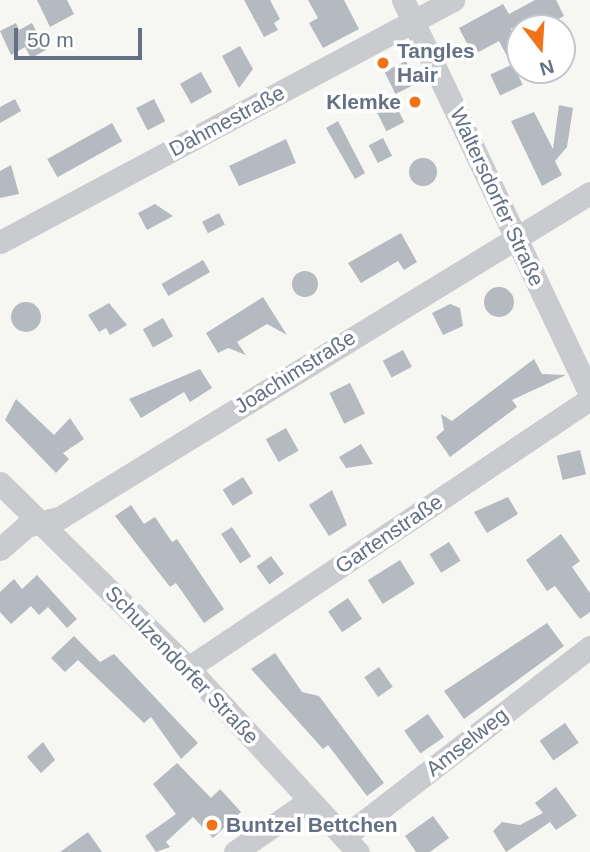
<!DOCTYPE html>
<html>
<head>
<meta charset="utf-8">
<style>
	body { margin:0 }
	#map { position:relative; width:590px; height:852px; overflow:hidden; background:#f6f7f3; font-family:Arial,sans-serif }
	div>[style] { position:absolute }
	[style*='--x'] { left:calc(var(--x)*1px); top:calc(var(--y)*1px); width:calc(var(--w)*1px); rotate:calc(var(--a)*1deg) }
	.building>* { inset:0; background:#b5bac0; transform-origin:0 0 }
	.round { border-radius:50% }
	.minor>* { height:23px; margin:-11.5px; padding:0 11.5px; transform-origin:11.5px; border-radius:11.5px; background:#c9cbcf }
	.dots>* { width:19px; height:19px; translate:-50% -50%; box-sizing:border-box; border:4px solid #fff; border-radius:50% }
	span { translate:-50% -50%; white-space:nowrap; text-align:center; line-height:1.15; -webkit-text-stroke:7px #fff; paint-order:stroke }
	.poi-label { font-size:21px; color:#637086; font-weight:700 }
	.left { translate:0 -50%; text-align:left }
	.right { translate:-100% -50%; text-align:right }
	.street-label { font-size:21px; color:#637086 }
	.north { position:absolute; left:506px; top:14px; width:70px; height:70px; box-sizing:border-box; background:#fff; border:2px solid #c1c6cf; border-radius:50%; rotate:163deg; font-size:19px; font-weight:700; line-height:28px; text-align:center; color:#637086 }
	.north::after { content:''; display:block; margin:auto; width:24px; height:32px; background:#f27218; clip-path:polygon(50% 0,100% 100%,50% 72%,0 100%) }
	.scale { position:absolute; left:14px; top:28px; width:128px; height:32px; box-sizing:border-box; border:4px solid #637086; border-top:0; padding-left:9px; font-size:21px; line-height:24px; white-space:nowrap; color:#637086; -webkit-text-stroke:5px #fff; paint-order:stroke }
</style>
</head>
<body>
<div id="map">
	<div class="building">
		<div style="clip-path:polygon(37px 0,67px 0,74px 14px,50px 27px)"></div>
		<div style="clip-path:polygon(244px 0,270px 0,280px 19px,274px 23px,278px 30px,264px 37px)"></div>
		<div style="clip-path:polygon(308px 0,344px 0,359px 29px,323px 48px,309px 23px,318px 18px)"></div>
		<div style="clip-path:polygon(535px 0,556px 0,564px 16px,542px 28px,511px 28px,520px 60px,511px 64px,499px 41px,473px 55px,459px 28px,503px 4px,509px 14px)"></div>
		<div style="clip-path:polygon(16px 23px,19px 30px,32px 23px,46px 50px,31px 58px,25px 47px,11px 55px,0 31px)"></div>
		<div style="clip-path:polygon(240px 46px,253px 69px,239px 88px,222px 56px)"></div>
		<div style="left:406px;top:61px;width:25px;height:24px;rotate:64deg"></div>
		<div style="left:513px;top:64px;width:23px;height:25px;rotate:65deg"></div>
		<div style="left:201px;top:72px;width:23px;height:24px;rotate:61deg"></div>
		<div style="left:392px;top:98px;width:27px;height:20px;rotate:63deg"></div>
		<div style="clip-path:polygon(15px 99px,21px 111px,0 123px,0 107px)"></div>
		<div style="left:154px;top:99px;width:25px;height:20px;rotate:63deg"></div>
		<div style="clip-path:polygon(559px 105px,573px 108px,567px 147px,555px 161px,562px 175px,542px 186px,511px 121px,534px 112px,553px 149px)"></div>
		<div style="clip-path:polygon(338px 121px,365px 173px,355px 179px,326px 128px)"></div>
		<div style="left:112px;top:123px;width:21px;height:74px;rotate:61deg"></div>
		<div style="left:383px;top:138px;width:20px;height:16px;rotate:63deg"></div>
		<div style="clip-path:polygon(286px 139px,296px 163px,239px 186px,229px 166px)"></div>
		<div class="round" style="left:409px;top:158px;width:28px;height:28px"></div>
		<div style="clip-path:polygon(11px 165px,19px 194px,0 198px,0 171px)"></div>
		<div style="clip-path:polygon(155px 204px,173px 216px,147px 230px,138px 213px)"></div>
		<div style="left:219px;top:213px;width:13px;height:19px;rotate:63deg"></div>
		<div style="clip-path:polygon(401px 233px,417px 262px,404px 270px,398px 261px,361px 283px,348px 263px)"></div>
		<div style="left:203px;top:260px;width:14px;height:48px;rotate:60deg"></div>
		<div class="round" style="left:292px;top:271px;width:26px;height:26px"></div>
		<div class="round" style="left:484px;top:287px;width:30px;height:30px"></div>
		<div style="clip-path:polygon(263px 297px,287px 335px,267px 324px,237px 342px,246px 355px,228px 348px,218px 353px,206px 333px)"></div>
		<div class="round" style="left:11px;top:302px;width:30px;height:30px"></div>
		<div style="clip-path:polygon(109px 303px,127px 325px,110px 335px,106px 328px,99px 332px,88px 315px)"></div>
		<div style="clip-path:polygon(450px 304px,460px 308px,463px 326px,443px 335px,432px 313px)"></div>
		<div style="left:163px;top:318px;width:21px;height:23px;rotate:61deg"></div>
		<div style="left:403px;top:350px;width:19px;height:23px;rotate:62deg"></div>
		<div style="clip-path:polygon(534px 359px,542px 374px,566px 375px,512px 400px,517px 407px,450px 457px,436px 437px,444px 430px,441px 414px,452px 421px)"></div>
		<div style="clip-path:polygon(200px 369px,212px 388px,190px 402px,184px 392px,141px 418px,129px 399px)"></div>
		<div style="left:350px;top:383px;width:34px;height:23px;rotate:64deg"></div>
		<div style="clip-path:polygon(16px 399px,54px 435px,70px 418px,84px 439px,63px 453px,69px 459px,56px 473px,5px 420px)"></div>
		<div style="left:286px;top:428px;width:26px;height:23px;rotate:61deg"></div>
		<div style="clip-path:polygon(361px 444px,373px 464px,346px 468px,339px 457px)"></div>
		<div style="left:580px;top:450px;width:25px;height:24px;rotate:76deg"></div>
		<div style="left:243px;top:477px;width:19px;height:24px;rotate:58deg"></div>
		<div style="clip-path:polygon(332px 490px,347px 525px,329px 536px,309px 505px)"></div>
		<div style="clip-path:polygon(508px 497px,518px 514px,487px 533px,474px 512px)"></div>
		<div style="clip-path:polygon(131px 505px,144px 524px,155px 517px,172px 542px,177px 539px,224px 609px,204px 623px,176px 583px,170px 587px,115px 516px)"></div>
		<div style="left:232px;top:527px;width:35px;height:13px;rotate:57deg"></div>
		<div style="clip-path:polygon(561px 534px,580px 561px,572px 567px,590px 593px,590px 612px,580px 619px,555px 586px,547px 591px,526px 560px)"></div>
		<div style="left:449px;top:542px;width:22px;height:23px;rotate:58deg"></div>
		<div style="left:271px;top:556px;width:22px;height:18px;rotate:54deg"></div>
		<div style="left:400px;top:560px;width:28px;height:38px;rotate:58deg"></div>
		<div style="clip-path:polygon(37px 575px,77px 619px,67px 628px,48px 607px,39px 615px,31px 606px,11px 624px,0 612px,0 592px,14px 579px,22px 589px)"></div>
		<div style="left:348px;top:598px;width:25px;height:24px;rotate:56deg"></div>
		<div style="clip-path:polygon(547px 623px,564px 646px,464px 719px,444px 691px)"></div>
		<div style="clip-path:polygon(74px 636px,100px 662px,114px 654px,198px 743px,181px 759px,151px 717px,144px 723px,78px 660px,65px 672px,51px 658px)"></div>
		<div style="clip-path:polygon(275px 653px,302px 692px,319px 696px,384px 783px,367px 796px,328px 745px,323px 749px,251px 669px)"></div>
		<div style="left:379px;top:667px;width:24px;height:18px;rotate:55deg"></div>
		<div style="left:428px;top:714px;width:28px;height:29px;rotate:55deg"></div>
		<div style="left:565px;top:723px;width:24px;height:31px;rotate:55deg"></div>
		<div style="clip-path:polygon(43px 742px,55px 760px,41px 773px,27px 757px)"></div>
		<div style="clip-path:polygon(177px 763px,211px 798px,220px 789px,241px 812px,213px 838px,193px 817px,166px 842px,170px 847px,156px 852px,145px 836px,176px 814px,153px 784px)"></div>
		<div style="clip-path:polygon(556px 787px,577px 816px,556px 830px,550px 822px,506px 852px,493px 831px,502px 822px,520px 825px,543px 813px,535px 803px)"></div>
		<div style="clip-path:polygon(433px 816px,449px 838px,430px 852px,416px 852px,405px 836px)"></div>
		<div style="clip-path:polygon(88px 832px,102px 852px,60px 852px)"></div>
	</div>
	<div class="minor">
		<div style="--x:403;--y:0;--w:436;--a:64.6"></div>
		<div style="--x:0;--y:242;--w:514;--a:-28.11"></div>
		<div style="--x:0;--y:483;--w:264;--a:44.5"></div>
		<div style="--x:188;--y:668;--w:251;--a:47.3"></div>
		<div style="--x:0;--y:549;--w:35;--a:-41"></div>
		<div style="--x:26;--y:526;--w:36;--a:-14"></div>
		<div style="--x:61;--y:517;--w:620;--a:-31.49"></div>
		<div style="--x:188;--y:668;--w:484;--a:-33.8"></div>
		<div style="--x:344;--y:837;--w:311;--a:-37.7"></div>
		<div style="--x:235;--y:852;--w:91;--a:-34.7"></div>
	</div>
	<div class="dots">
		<div style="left:383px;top:63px;background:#f27218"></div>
		<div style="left:415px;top:102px;background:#f27218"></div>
		<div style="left:212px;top:825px;background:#f27218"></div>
	</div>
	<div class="poi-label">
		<span class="left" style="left:397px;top:63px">Tangles<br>Hair</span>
		<span class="right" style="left:401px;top:102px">Klemke</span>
		<span class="left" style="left:226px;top:825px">Buntzel Bettchen</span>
	</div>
	<div class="street-label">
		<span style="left:227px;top:121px;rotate:-28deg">Dahmestraße</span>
		<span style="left:497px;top:197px;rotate:65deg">Waltersdorfer Straße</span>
		<span style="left:295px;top:372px;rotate:-32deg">Joachimstraße</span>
		<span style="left:389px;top:534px;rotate:-34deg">Gartenstraße</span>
		<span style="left:182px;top:665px;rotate:46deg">Schulzendorfer Straße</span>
		<span style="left:467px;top:742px;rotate:-38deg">Amselweg</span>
	</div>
	<div class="north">N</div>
	<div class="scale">50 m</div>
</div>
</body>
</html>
